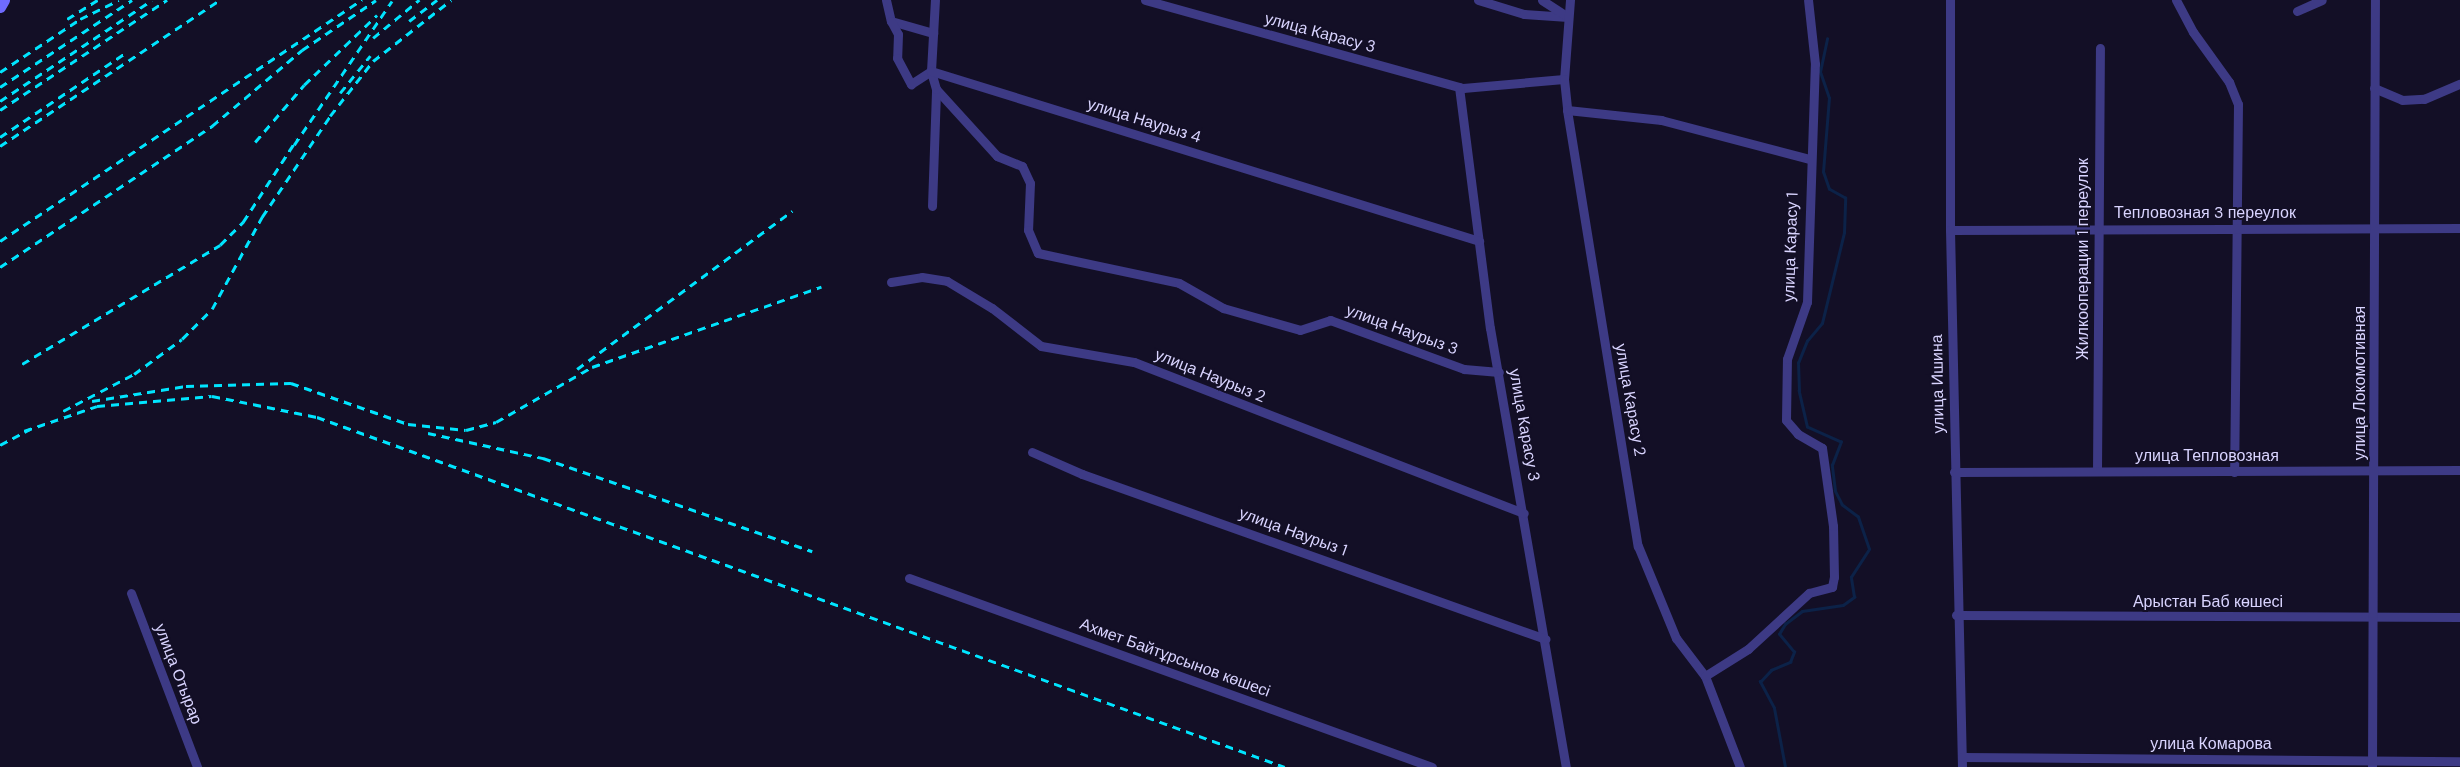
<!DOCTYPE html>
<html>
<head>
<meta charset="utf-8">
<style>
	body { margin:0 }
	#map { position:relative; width:2460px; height:767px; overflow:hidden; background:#130f26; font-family:"DM Sans",sans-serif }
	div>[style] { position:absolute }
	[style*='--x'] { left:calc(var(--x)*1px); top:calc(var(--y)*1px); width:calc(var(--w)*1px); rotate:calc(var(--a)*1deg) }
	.stream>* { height:2.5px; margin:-1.25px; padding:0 1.25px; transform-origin:1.25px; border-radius:1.25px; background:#0c2248 }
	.street>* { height:9px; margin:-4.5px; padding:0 4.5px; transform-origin:4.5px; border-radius:4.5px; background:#3d3a85 }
	.secondary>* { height:11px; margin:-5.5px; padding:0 5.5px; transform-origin:5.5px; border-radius:5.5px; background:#6f6bff }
	.rail>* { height:2.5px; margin-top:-1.25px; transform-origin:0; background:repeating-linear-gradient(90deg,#00e5ff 0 8px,transparent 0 14px) }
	span { translate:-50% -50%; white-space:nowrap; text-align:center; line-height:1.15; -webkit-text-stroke:4px #130f26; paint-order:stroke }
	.street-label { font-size:16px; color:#d9d4ff }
</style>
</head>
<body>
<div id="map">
	<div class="stream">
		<div style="--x:1785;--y:767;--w:60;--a:-100.6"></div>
		<div style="--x:1774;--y:708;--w:30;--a:-118"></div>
		<div style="--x:1760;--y:682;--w:16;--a:-47"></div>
		<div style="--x:1771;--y:670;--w:21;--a:-23"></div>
		<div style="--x:1790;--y:662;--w:11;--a:-68"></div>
		<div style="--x:1794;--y:652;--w:23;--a:-130"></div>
		<div style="--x:1779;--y:634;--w:12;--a:-59"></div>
		<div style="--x:1785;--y:624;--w:21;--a:-37"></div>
		<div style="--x:1802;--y:611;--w:41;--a:-8.3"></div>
		<div style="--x:1843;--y:605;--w:14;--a:-36"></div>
		<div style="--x:1854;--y:597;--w:20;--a:-99"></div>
		<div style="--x:1851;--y:577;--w:33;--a:-57"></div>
		<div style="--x:1869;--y:549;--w:34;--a:-109"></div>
		<div style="--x:1858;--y:517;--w:20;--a:-143"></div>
		<div style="--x:1842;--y:505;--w:16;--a:-117"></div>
		<div style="--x:1835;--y:491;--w:26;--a:-97"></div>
		<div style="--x:1832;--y:465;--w:25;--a:-69"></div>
		<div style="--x:1841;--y:442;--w:37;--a:-156"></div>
		<div style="--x:1807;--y:427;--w:37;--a:-103"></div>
		<div style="--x:1799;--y:391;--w:28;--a:-92"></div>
		<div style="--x:1798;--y:363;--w:24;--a:-68"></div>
		<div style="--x:1807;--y:341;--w:23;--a:-50"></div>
		<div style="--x:1822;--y:323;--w:93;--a:-76.3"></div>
		<div style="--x:1844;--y:233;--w:35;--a:-88"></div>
		<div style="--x:1845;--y:198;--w:18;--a:-151"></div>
		<div style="--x:1829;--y:189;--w:18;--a:-109"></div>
		<div style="--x:1823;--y:172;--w:74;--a:-85.4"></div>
		<div style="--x:1829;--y:98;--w:28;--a:-109"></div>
		<div style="--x:1820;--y:72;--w:34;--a:-78"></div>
	</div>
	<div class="street">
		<div style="--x:886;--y:0;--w:22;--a:77"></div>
		<div style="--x:891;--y:21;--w:44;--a:15.9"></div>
		<div style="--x:1145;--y:0;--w:330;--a:15.5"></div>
		<div style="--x:1463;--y:88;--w:101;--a:-5.1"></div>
		<div style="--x:1478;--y:0;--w:48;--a:16.9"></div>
		<div style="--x:1524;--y:14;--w:44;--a:3.9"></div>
		<div style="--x:1568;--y:17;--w:31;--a:-147"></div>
		<div style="--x:1570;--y:0;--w:79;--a:94.3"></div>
		<div style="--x:1564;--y:79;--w:31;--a:84"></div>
		<div style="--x:1567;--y:110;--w:442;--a:80.8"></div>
		<div style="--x:1638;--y:546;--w:100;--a:67.6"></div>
		<div style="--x:1676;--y:638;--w:48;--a:52.7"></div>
		<div style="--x:1705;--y:676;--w:97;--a:69"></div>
		<div style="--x:1950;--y:0;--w:230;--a:90"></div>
		<div style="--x:1950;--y:230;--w:537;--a:88.72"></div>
		<div style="--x:2176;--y:0;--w:36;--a:62"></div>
		<div style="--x:2193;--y:32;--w:62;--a:54.2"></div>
		<div style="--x:2229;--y:82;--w:24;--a:68"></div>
		<div style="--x:2238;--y:104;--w:368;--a:90.6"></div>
		<div style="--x:2297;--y:11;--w:27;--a:-24"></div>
		<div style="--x:891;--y:21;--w:15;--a:62"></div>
		<div style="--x:898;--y:34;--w:24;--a:92"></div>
		<div style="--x:897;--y:58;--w:30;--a:62"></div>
		<div style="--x:911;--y:84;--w:24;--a:-33"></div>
		<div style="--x:931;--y:71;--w:71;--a:-86.8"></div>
		<div style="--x:1459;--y:87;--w:243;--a:82.7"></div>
		<div style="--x:1490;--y:328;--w:446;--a:80.2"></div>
		<div style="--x:2374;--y:88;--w:30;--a:23"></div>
		<div style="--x:2402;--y:100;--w:22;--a:-3"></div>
		<div style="--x:2424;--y:99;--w:39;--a:-23"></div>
		<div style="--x:936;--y:89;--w:91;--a:47.7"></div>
		<div style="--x:997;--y:156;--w:27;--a:22"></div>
		<div style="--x:1022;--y:166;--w:19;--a:65"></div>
		<div style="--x:1030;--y:183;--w:47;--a:92.4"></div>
		<div style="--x:1028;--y:230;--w:25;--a:67"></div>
		<div style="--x:1038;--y:253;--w:144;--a:12"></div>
		<div style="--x:1179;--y:283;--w:51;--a:29.6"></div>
		<div style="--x:1223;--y:308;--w:80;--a:15.9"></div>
		<div style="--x:1300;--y:330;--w:32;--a:-18"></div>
		<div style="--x:1330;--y:320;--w:143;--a:20.1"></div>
		<div style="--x:1464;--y:369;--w:35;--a:5"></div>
		<div style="--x:1567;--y:110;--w:95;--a:6.1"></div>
		<div style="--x:1661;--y:120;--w:154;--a:14.7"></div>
		<div style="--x:932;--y:206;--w:117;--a:-88"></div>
		<div style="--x:936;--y:89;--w:19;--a:-106"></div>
		<div style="--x:931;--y:71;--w:574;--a:17.23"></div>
		<div style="--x:1950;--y:230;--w:510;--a:-0.22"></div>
		<div style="--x:891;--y:282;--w:31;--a:-9"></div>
		<div style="--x:922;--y:277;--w:25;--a:9"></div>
		<div style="--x:947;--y:281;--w:52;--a:31"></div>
		<div style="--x:992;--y:308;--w:62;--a:37.8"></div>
		<div style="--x:1041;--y:346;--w:94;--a:9.8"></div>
		<div style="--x:1134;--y:362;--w:418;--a:21.2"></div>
		<div style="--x:1032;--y:452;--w:55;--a:23.7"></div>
		<div style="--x:1082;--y:474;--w:492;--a:19.6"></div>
		<div style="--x:2097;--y:471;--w:423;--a:-89.6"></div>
		<div style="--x:1954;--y:472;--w:506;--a:-0.23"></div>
		<div style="--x:909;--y:578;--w:556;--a:19.87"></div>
		<div style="--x:131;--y:593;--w:186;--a:69.2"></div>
		<div style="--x:1956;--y:615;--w:504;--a:0.23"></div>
		<div style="--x:1705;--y:676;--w:51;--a:-32.1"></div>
		<div style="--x:1748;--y:649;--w:83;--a:-42.6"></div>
		<div style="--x:1809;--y:593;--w:24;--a:-15"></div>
		<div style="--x:1832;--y:587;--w:10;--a:-79"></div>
		<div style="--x:1834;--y:577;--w:51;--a:-91.1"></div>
		<div style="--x:1833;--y:526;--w:79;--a:-98"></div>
		<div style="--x:1822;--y:448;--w:28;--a:-150"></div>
		<div style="--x:1798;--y:434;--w:18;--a:-131"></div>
		<div style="--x:1786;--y:420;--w:61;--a:-89.1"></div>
		<div style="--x:1787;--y:359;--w:60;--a:-70.7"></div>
		<div style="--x:1807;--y:302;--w:238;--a:-88.1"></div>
		<div style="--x:1815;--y:64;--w:64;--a:-96.2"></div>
		<div style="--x:1962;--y:757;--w:498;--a:0.5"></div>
		<div style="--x:2372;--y:767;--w:767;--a:-89.78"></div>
	</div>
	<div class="secondary">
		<div style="--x:0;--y:7;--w:8;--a:-60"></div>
	</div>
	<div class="rail">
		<div style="--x:67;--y:19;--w:36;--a:-32"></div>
		<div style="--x:409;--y:21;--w:35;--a:-37"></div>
		<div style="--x:373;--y:38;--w:60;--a:-39.6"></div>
		<div style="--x:0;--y:72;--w:96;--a:-33.5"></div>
		<div style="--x:80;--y:19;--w:43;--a:-26"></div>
		<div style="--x:0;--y:87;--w:158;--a:-33.4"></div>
		<div style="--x:340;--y:93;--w:48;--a:-51"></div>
		<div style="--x:0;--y:101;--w:182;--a:-33.6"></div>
		<div style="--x:0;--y:110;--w:200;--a:-33.4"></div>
		<div style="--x:0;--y:137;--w:153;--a:-33.8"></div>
		<div style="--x:255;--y:142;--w:75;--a:-49.3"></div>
		<div style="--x:304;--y:85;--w:101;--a:-43.8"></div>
		<div style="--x:294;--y:145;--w:174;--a:-55.8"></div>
		<div style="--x:0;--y:146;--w:264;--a:-33.6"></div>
		<div style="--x:0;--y:241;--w:435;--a:-33.7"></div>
		<div style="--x:0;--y:267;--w:255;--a:-33.6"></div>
		<div style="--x:212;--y:126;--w:118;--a:-40.2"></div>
		<div style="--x:302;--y:50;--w:89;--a:-34"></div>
		<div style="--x:22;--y:364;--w:231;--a:-31"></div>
		<div style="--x:220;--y:245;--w:33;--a:-45"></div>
		<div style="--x:243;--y:222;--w:99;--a:-57"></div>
		<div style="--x:577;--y:369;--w:267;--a:-36.3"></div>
		<div style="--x:92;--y:401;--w:95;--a:-9.1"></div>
		<div style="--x:186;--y:386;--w:105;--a:-1.6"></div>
		<div style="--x:291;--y:383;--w:124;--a:19.3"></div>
		<div style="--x:408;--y:424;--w:58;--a:5.9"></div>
		<div style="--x:466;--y:430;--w:31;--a:-15"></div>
		<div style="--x:496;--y:422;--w:111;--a:-29.8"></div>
		<div style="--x:592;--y:367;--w:243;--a:-19.3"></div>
		<div style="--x:63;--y:411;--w:80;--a:-27.5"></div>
		<div style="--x:134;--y:374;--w:59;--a:-36.1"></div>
		<div style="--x:182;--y:339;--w:42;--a:-45"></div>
		<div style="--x:212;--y:309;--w:105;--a:-61.5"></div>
		<div style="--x:262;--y:217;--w:122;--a:-56"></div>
		<div style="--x:330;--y:116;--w:70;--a:-52"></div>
		<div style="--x:373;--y:61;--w:99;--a:-38"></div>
		<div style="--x:24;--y:431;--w:77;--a:-18.9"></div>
		<div style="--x:97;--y:406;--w:115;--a:-5"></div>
		<div style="--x:212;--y:396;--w:107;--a:11.3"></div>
		<div style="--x:317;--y:417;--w:1029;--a:19.88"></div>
		<div style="--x:428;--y:433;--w:118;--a:12.3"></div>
		<div style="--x:543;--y:458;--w:285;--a:19.1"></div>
		<div style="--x:0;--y:445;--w:34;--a:-28"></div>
	</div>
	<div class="street-label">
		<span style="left:1320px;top:33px;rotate:15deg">улица Карасу 3</span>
		<span style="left:1144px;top:121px;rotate:17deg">улица Наурыз 4</span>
		<span style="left:2205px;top:213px">Тепловозная 3 переулок</span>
		<span style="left:1791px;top:247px;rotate:-88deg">улица Карасу 1</span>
		<span style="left:2083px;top:259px;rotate:-90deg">Жилкооперации 1 переулок</span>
		<span style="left:1402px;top:330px;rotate:20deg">улица Наурыз 3</span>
		<span style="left:1210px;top:376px;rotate:22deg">улица Наурыз 2</span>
		<span style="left:2360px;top:383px;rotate:-90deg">улица Локомотивная</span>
		<span style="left:1938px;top:384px;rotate:-91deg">улица Ишина</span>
		<span style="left:1630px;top:400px;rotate:80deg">улица Карасу 2</span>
		<span style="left:1524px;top:425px;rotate:80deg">улица Карасу 3</span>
		<span style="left:2207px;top:456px">улица Тепловозная</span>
		<span style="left:1293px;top:532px;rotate:20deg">улица Наурыз 1</span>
		<span style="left:2208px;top:602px">Арыстан Баб көшесі</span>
		<span style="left:1175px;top:658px;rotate:20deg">Ахмет Байтұрсынов көшесі</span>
		<span style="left:178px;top:674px;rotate:69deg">улица Отырар</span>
		<span style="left:2211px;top:744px">улица Комарова</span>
	</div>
</div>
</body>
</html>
